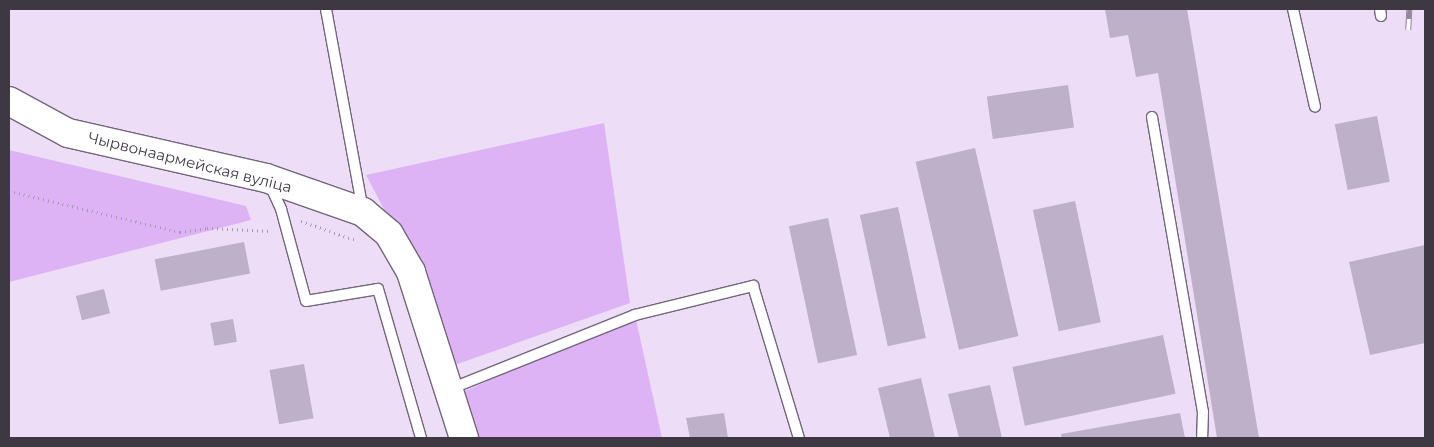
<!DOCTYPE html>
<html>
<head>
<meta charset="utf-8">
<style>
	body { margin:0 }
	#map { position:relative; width:1434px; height:447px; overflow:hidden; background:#edddf7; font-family:Montserrat,sans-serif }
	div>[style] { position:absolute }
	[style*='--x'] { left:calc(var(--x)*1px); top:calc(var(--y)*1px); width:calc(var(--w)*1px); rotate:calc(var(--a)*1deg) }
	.green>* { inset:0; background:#ddb3f5 }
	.building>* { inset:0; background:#bfb0c9; transform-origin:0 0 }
	.path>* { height:3px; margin-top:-1.5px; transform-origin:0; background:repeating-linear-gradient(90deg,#a599ad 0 1px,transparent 0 5px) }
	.roads { filter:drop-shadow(1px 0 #73657b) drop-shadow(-1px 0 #73657b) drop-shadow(0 1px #73657b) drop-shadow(0 -1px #73657b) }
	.lane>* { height:10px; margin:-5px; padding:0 5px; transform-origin:5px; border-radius:5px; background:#fff }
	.secondary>* { height:28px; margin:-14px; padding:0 14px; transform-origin:14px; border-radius:14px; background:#fff }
	.rail>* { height:5.5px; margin-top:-2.75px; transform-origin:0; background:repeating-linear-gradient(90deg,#fff 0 11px,#93889a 0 22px); box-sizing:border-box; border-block:1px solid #93889a }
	span { translate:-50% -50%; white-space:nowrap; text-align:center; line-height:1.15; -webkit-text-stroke:4px #fff; paint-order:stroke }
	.street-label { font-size:15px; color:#3e3842 }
	.frame { position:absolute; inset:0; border:10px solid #3e3842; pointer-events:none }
</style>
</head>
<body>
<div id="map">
	<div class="green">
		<div style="clip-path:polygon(604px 123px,630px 303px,446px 368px,416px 270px,366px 175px)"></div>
		<div style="clip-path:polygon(9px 150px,246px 206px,251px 220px,9px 282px)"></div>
		<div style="clip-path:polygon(635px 315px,662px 438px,478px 438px,463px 392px)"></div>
	</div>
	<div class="building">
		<div style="clip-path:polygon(1105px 9px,1187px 9px,1259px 438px,1217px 438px,1158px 73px,1136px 77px,1128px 35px,1110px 38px)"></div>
		<div style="left:1068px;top:85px;width:43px;height:82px;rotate:82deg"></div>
		<div style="left:1377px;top:116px;width:67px;height:43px;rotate:79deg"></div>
		<div style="left:975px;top:148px;width:193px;height:61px;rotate:77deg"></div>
		<div style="left:1075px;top:201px;width:124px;height:43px;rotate:78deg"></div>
		<div style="left:898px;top:207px;width:134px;height:39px;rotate:78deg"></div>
		<div style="left:828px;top:218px;width:140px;height:40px;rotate:78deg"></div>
		<div style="left:244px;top:242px;width:32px;height:91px;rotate:79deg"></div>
		<div style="clip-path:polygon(1425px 245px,1425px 343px,1370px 355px,1349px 262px)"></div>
		<div style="left:104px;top:289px;width:25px;height:29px;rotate:76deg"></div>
		<div style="left:233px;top:319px;width:23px;height:23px;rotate:80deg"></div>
		<div style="left:1163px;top:335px;width:60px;height:154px;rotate:78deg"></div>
		<div style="left:304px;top:364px;width:55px;height:35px;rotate:80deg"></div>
		<div style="clip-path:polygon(921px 378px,935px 438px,890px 438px,878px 388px)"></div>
		<div style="clip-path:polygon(990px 385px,1002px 438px,959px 438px,948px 394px)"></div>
		<div style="clip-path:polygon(724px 413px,728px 438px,690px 438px,686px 418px)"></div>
		<div style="clip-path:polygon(1180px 413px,1185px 438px,1062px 438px,1061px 434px)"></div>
	</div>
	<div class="path">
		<div style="--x:9;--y:191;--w:176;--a:13.5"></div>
		<div style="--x:180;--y:232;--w:27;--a:-8"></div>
		<div style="--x:207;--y:228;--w:64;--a:2.7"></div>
		<div style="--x:301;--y:221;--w:60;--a:19.3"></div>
	</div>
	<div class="roads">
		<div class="lane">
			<div style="--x:326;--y:9;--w:205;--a:79.6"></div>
			<div style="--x:1293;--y:9;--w:100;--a:77.3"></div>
			<div style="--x:1380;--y:9;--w:7;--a:82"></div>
			<div style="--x:1152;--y:117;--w:299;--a:80.2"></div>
			<div style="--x:1203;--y:412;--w:26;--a:92"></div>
			<div style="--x:269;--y:183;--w:29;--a:65"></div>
			<div style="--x:281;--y:209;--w:95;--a:74.8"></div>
			<div style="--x:306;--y:301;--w:73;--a:-9.5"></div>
			<div style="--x:378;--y:289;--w:155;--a:73.9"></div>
			<div style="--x:450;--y:389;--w:199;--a:-21.8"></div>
			<div style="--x:635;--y:315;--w:122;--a:-13.8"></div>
			<div style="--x:753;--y:286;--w:159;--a:73.2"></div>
		</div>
		<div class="secondary">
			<div style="--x:9;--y:101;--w:67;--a:28.5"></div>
			<div style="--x:68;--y:133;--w:203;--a:12.8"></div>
			<div style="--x:266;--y:178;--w:103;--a:19.3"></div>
			<div style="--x:363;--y:212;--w:34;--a:40"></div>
			<div style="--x:389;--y:234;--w:44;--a:59.9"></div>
			<div style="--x:411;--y:272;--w:174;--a:72.3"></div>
		</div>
	</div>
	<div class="rail">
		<div style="--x:1408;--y:30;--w:21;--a:-87"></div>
	</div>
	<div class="street-label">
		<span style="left:190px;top:162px;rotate:14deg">Чырвонаармейская вуліца</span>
	</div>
	<div class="frame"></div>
</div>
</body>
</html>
